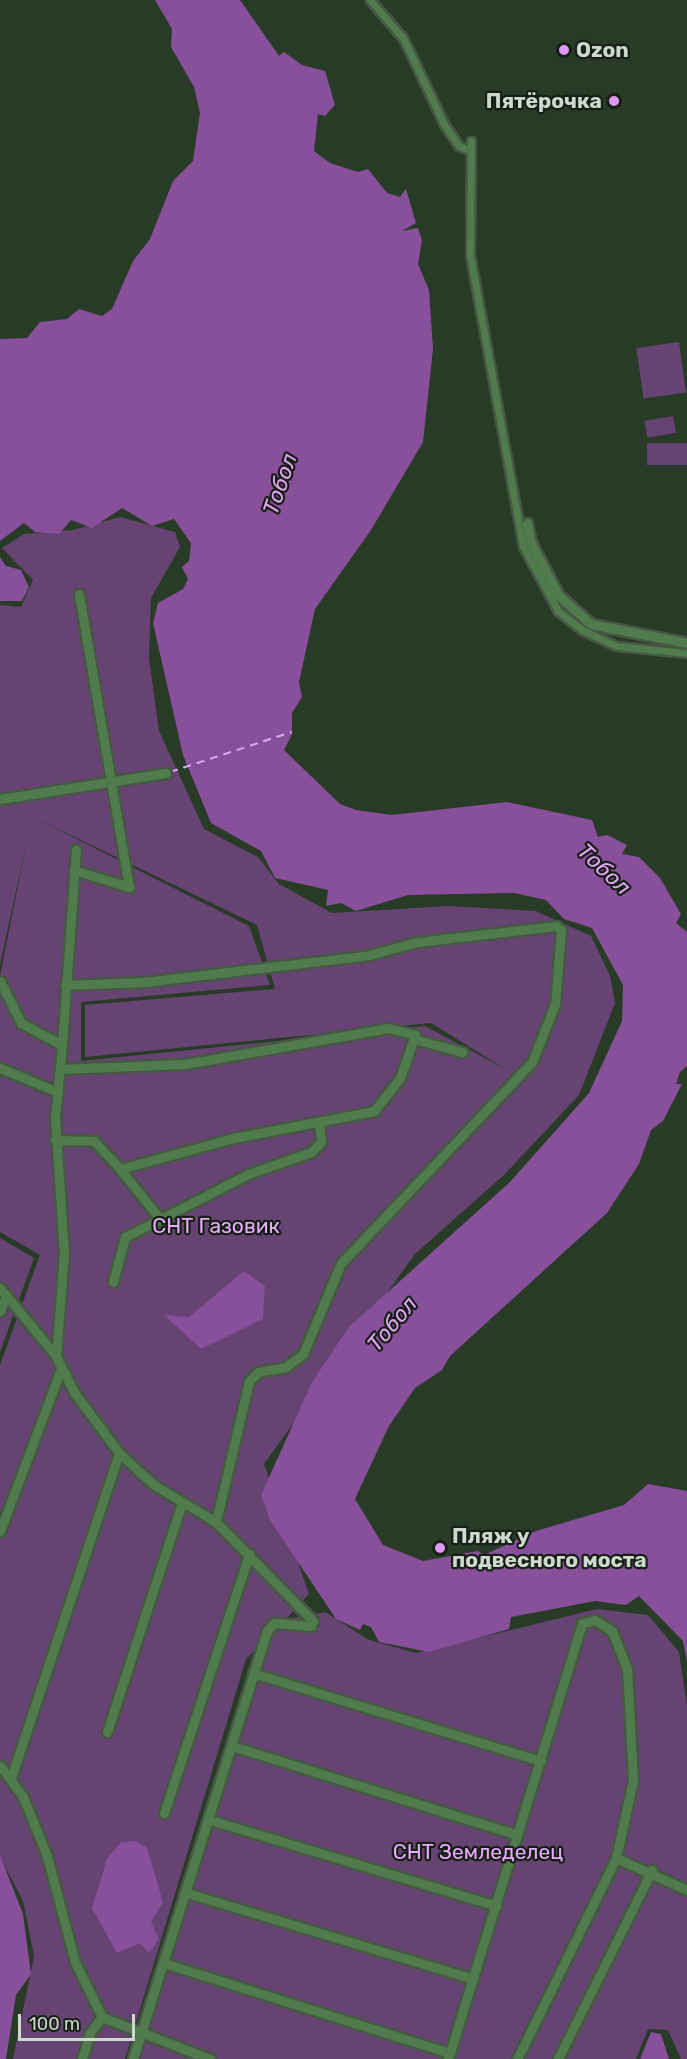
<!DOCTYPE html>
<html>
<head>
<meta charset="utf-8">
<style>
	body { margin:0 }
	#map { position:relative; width:687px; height:2059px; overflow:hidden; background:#283b26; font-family:Rubik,sans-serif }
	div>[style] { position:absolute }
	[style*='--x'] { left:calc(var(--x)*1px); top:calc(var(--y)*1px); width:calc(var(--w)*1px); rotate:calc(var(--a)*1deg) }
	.green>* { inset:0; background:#664372; transform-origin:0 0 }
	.water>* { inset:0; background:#884f9b }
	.ferry>* { height:1.5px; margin-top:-0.75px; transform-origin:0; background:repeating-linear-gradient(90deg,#e1a5f6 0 8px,transparent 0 14px) }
	.roads { filter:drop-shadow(2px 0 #465744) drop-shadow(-2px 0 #465744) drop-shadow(0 2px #465744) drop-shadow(0 -2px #465744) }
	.pedestrian>* { height:7px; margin:-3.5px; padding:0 3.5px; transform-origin:3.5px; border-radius:3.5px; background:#507b4d }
	.minor>* { height:9px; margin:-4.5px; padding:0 4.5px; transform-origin:4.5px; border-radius:4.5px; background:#507b4d }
	.dots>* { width:16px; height:16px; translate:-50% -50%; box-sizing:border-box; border:3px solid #171f16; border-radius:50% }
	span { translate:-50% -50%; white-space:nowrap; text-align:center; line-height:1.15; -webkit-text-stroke:4.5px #171f16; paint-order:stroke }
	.poi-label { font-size:21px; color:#cdd9cc; font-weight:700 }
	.left { translate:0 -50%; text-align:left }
	.right { translate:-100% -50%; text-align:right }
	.park-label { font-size:21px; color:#e8acfd }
	.water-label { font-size:22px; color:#e1a5f6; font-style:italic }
	.scale { position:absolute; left:18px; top:2014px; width:117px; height:27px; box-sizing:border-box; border:3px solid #cdd9cc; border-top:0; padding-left:8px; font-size:18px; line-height:21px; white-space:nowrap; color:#cdd9cc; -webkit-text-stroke:4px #171f16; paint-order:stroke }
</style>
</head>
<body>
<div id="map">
	<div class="green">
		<div style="left:679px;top:342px;width:51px;height:43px;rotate:82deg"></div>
		<div style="left:673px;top:416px;width:17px;height:29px;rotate:80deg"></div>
		<div style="left:687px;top:443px;width:22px;height:40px;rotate:90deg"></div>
		<div style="clip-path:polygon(evenodd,120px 517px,175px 532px,180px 547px,151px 598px,149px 658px,159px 731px,204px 829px,258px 857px,279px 884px,332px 913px,448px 906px,536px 911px,591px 936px,610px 976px,615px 1003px,579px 1095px,504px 1175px,415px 1254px,264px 1464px,309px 1594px,286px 1619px,325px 1612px,369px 1640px,416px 1653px,597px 1609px,648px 1615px,679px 1652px,687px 1706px,687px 2059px,681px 2059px,668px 2030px,648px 2029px,636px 2059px,129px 2059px,261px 1644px,246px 1659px,125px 2059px,13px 2059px,34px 1956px,23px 1901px,0 1857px,0 1365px,40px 1255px,0 1232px,0 976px,28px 835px,0 965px,0 605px,21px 607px,33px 580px,2px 548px,24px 534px,73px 530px,120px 517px,31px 816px,257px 925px,275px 989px,85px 1005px,85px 1057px,431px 1023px,507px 1070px,425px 1026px,81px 1061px,81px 1002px,270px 985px,249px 926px,31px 816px)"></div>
		<div style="clip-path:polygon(0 1238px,34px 1258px,0 1352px)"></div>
	</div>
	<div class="water">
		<div style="clip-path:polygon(155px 0,240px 0,279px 56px,284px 52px,302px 65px,325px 71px,335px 105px,325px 116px,318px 114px,314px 151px,330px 163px,358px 172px,368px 169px,387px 193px,400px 197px,406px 189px,416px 223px,402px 231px,418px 228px,422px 240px,418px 264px,429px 290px,433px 349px,423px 442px,371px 530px,315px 609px,299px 682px,302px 697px,292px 713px,292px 734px,284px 750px,340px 804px,356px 810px,392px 815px,507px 802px,592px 820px,598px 837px,607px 835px,627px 845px,622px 854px,639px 857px,660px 878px,681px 914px,676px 923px,687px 932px,687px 1066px,680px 1072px,676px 1084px,682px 1084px,663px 1121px,651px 1130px,639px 1164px,607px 1213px,450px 1356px,442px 1370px,415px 1388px,389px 1426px,355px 1499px,383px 1545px,423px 1561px,478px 1551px,484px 1555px,536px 1531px,624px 1505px,648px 1484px,687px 1491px,687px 1662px,683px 1641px,639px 1596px,626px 1605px,595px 1601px,511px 1617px,509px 1629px,429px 1652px,379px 1642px,371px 1627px,363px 1624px,360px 1630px,336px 1619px,270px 1520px,261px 1495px,312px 1382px,349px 1327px,510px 1182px,589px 1093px,622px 1021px,623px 985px,592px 928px,564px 919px,546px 900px,514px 893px,408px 895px,356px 911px,341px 903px,326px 906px,328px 890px,275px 878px,261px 851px,211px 823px,183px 755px,153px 623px,158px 603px,183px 589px,188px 579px,182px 567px,189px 561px,191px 543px,174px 519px,152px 526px,122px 508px,92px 528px,71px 520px,59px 534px,35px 532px,24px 523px,0 541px,0 339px,27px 338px,40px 322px,67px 319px,79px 309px,102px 316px,112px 309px,133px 261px,150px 239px,173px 181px,193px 161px,200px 113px,194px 87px,171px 47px,172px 29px)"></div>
		<div style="clip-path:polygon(0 557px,6px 566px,21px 570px,29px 587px,22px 601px,0 601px)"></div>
		<div style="clip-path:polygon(244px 1271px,265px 1286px,263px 1319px,201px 1349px,164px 1315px,189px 1317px)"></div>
		<div style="clip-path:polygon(136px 1841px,147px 1848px,163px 1902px,151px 1922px,159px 1939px,149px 1953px,140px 1943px,117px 1953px,92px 1908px,107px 1859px,121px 1842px)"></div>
		<div style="clip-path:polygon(0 1855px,23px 1914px,31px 1974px,16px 1995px,6px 2059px,0 2059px)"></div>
		<div style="clip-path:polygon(651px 2032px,661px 2034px,669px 2059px,640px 2059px)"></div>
	</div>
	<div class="ferry">
		<div style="--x:170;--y:772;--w:128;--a:-18.2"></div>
	</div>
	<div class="roads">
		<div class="pedestrian">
			<div style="--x:370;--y:0;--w:50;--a:49"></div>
			<div style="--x:403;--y:38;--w:95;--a:64.5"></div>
			<div style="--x:444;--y:124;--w:27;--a:56"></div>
			<div style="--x:459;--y:146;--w:9;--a:21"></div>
			<div style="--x:471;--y:141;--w:114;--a:90.5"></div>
			<div style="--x:470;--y:255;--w:296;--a:79.7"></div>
			<div style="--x:523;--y:546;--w:74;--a:61.7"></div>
			<div style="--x:558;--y:611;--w:31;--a:38"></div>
			<div style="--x:582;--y:630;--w:38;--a:25"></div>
			<div style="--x:617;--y:646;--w:70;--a:5.7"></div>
		</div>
		<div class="minor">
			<div style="--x:527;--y:523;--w:20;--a:79"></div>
			<div style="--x:531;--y:543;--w:60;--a:62.2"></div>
			<div style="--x:559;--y:596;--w:43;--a:41.2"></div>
			<div style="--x:591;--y:624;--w:98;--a:11.2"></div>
			<div style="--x:0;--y:799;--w:168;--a:-8.9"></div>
			<div style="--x:74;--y:870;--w:58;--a:17.2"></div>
			<div style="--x:129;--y:887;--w:297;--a:-99.7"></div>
			<div style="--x:0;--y:981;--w:47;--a:63.4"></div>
			<div style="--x:21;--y:1023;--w:47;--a:28.2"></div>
			<div style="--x:62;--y:1045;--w:73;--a:95.5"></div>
			<div style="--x:55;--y:1118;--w:135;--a:86.2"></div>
			<div style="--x:64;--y:1253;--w:103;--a:94.4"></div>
			<div style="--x:65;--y:985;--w:79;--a:-2.2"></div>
			<div style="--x:144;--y:982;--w:227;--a:-6.8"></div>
			<div style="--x:369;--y:955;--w:50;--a:-15.2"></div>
			<div style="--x:417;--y:942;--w:140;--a:-6.6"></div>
			<div style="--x:556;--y:926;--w:6;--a:39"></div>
			<div style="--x:561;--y:930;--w:74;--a:94.6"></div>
			<div style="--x:555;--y:1004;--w:62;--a:111.6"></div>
			<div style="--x:532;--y:1062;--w:277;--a:133.5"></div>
			<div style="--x:341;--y:1263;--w:99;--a:112.7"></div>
			<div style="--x:303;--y:1354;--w:21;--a:143"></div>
			<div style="--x:286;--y:1367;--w:28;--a:170"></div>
			<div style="--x:258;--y:1372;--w:13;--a:135"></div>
			<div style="--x:249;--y:1381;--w:145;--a:103.2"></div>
			<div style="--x:414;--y:1039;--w:50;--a:15.2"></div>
			<div style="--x:62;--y:1045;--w:196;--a:-85.9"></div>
			<div style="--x:0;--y:1068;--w:63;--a:22.5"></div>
			<div style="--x:55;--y:1140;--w:39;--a:1"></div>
			<div style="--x:94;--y:1141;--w:38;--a:47"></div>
			<div style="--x:120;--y:1169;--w:117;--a:-15.3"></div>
			<div style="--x:233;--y:1138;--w:144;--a:-10.8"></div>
			<div style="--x:374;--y:1111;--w:42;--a:-51.8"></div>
			<div style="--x:400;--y:1078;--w:46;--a:-70.8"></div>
			<div style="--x:415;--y:1035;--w:27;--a:-165"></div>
			<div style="--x:389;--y:1028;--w:207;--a:170"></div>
			<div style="--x:185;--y:1064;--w:125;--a:177.7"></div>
			<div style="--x:120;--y:1169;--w:64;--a:51.3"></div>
			<div style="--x:113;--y:1282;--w:47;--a:-75.1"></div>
			<div style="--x:125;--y:1237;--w:138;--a:-27.1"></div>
			<div style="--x:248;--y:1174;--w:67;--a:-19.2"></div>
			<div style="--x:311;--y:1152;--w:14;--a:-45"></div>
			<div style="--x:321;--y:1142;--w:19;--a:-96"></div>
			<div style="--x:0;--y:1288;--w:88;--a:50.5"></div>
			<div style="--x:56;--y:1356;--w:40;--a:63.4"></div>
			<div style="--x:74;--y:1392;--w:76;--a:53.6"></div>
			<div style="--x:119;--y:1453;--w:47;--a:42.4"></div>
			<div style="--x:154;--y:1485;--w:72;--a:30.8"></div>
			<div style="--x:216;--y:1522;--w:139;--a:45.6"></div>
			<div style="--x:313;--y:1621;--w:5;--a:112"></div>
			<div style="--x:311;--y:1626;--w:37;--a:-175"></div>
			<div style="--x:274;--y:1623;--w:11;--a:131"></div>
			<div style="--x:267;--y:1631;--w:448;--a:107.4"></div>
			<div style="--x:0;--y:1311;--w:17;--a:-69"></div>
			<div style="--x:0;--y:1531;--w:173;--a:-69.4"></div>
			<div style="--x:253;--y:1673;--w:301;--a:17"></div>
			<div style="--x:107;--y:1732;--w:242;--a:-71.9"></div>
			<div style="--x:232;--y:1746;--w:299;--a:17.3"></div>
			<div style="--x:0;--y:1766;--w:39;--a:53"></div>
			<div style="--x:23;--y:1797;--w:64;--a:67.9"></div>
			<div style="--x:47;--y:1856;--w:110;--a:75.2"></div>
			<div style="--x:75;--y:1962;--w:61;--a:63.9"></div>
			<div style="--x:11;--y:1778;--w:342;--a:-71.6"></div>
			<div style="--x:164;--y:1813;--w:273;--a:-71.8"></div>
			<div style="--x:210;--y:1820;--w:299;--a:16.7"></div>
			<div style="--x:616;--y:1858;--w:78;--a:24.3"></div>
			<div style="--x:187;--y:1893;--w:299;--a:16.7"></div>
			<div style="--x:167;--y:1964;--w:297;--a:17.5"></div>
			<div style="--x:82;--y:2059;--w:27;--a:-73"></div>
			<div style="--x:90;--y:2033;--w:20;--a:-53"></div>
			<div style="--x:102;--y:2017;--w:116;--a:21.3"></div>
			<div style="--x:448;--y:2059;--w:456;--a:-72.9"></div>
			<div style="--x:582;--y:1623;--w:13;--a:-13"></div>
			<div style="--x:595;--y:1620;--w:20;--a:33"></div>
			<div style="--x:612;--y:1631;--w:41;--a:68.5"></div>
			<div style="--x:627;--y:1669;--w:111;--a:86.9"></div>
			<div style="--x:633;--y:1780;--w:80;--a:102.3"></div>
			<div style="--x:616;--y:1858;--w:224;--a:116.2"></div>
			<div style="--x:558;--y:2059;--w:211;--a:-63.6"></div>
		</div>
	</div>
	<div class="dots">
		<div style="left:564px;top:50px;background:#dd99f4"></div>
		<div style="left:614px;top:101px;background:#dd99f4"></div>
		<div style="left:440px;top:1548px;background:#dd99f4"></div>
	</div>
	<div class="poi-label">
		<span class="left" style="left:576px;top:50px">Ozon</span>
		<span class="right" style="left:602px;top:101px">Пятёрочка</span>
		<span class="left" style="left:452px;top:1548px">Пляж у<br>подвесного моста</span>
	</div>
	<div class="park-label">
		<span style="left:216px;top:1226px">СНТ Газовик</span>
		<span style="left:478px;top:1852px">СНТ Земледелец</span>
	</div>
	<div class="water-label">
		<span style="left:280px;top:484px;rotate:-71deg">Тобол</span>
		<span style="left:604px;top:869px;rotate:43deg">Тобол</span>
		<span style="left:392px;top:1324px;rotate:-50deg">Тобол</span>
	</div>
	<div class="scale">100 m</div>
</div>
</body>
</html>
